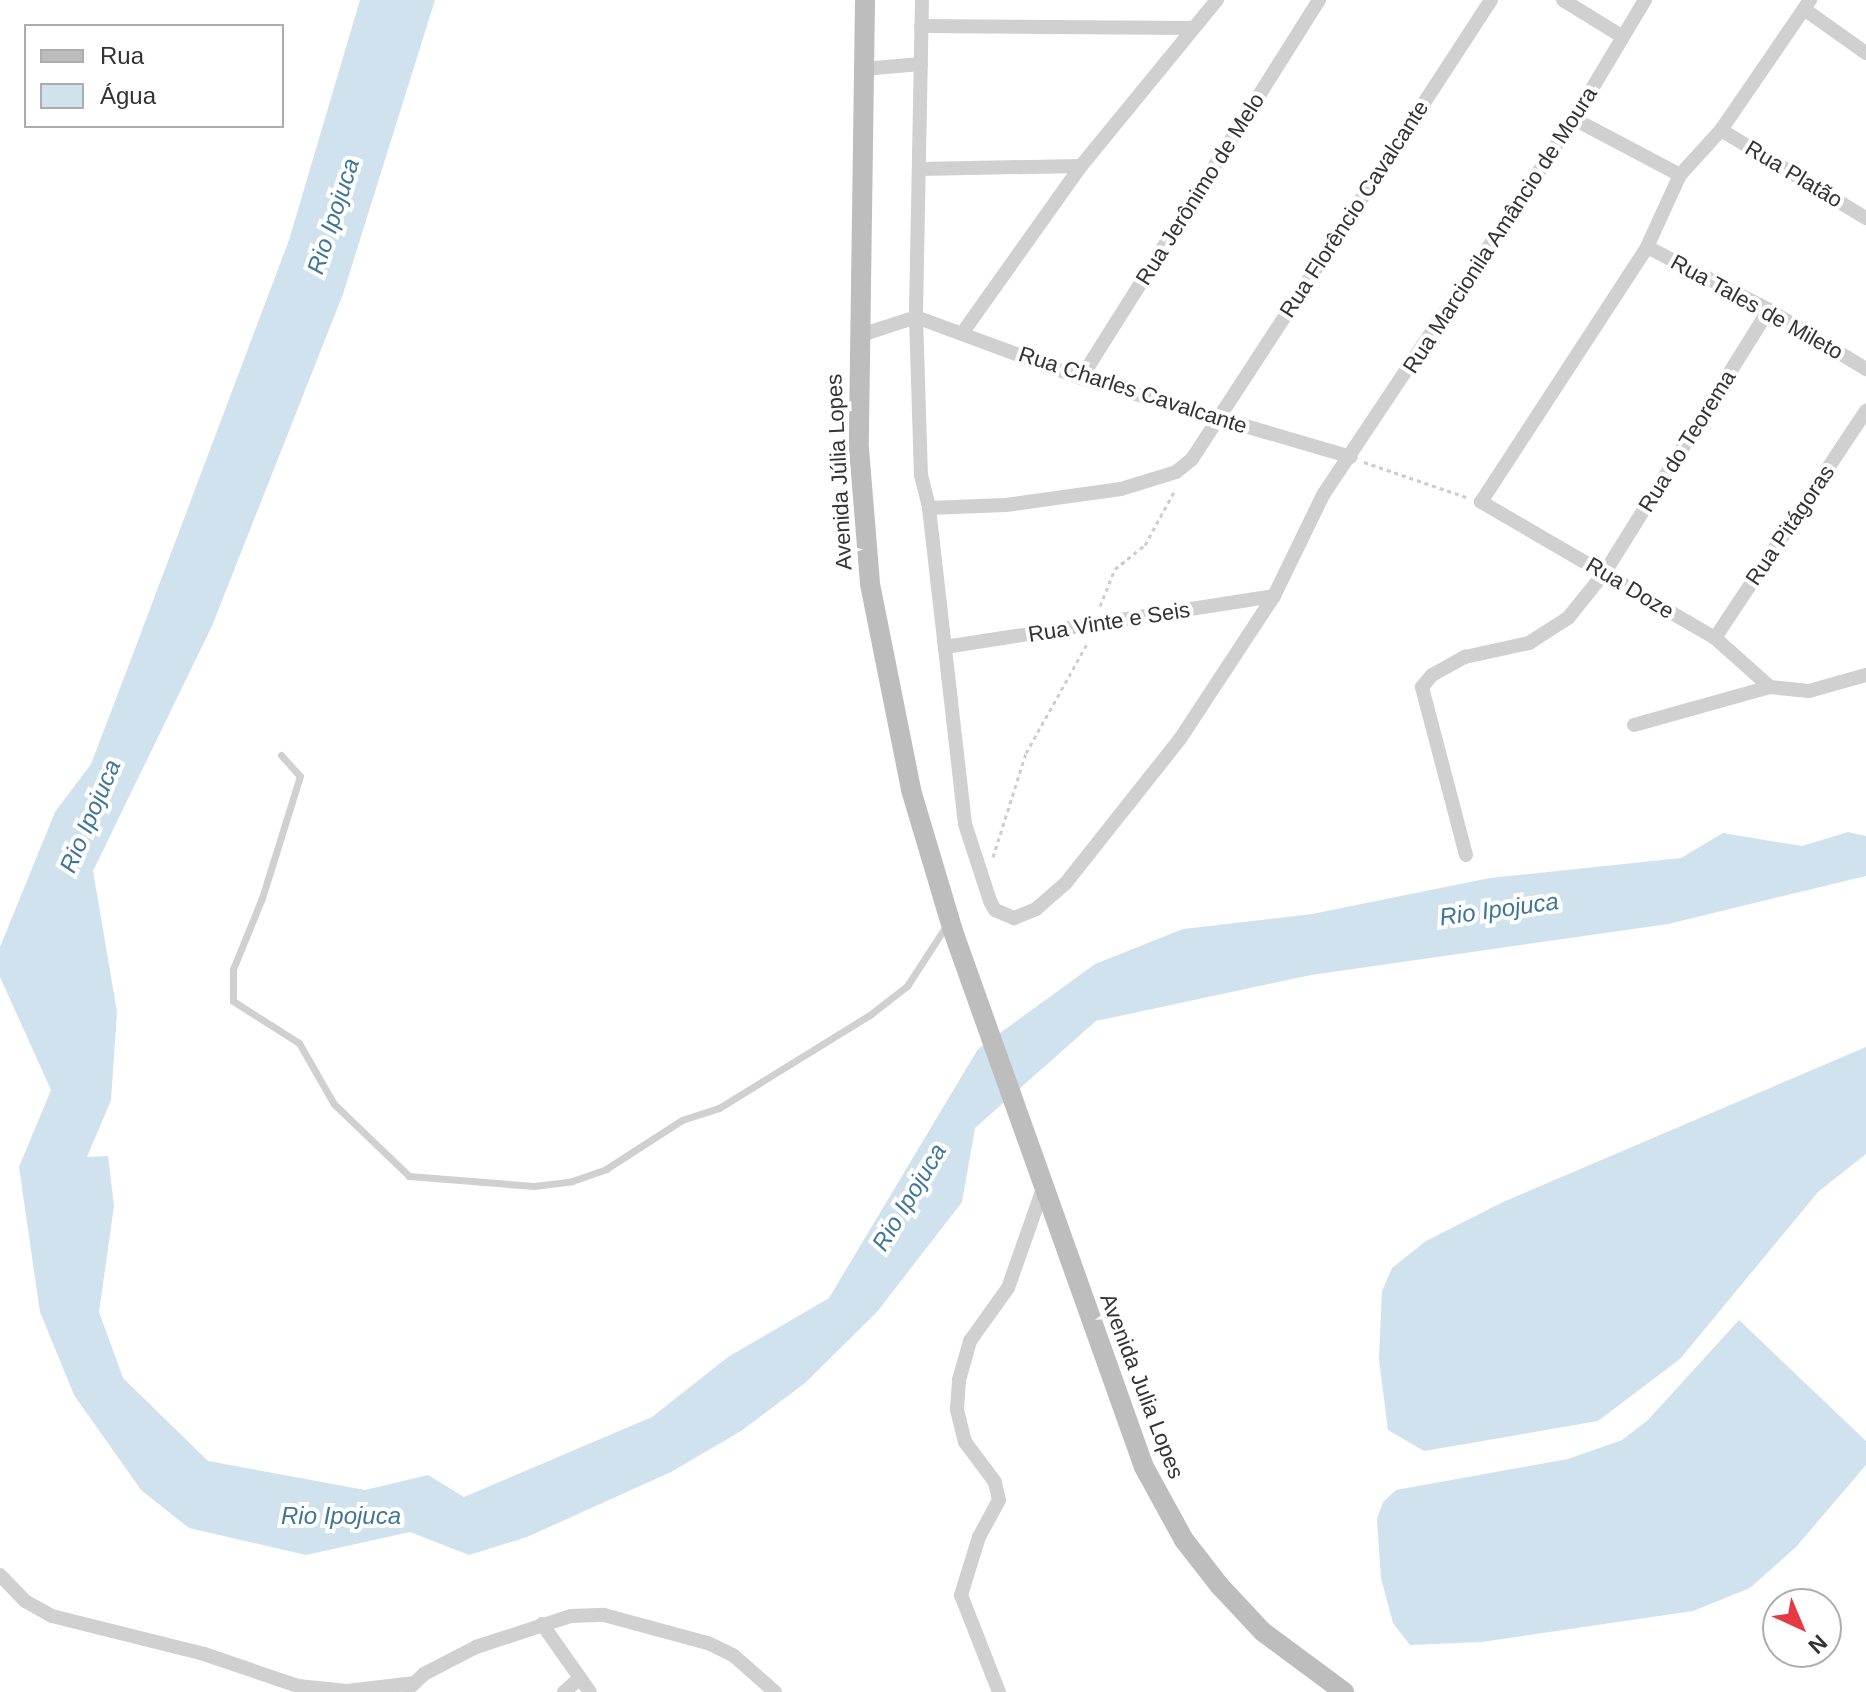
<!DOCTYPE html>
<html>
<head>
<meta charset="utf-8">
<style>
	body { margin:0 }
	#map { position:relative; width:1866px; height:1692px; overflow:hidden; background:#fff; font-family:Arial,sans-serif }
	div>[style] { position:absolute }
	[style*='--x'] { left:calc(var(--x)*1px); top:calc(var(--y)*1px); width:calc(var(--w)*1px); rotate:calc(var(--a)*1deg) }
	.water>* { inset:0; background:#cfe2ee }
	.path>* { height:3px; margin-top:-1.5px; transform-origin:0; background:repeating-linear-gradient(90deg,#cdcdcd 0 4px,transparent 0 8px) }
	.service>* { height:7px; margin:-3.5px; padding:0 3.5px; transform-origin:3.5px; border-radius:3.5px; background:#d0d0d0 }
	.minor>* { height:14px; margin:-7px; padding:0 7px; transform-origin:7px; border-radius:7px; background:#d0d0d0 }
	.secondary>* { height:20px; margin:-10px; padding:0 10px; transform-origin:10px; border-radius:10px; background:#bdbdbd }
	span { translate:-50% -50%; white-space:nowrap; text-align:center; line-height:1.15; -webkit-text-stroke:8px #fff; paint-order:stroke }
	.street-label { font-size:22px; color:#333 }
	.water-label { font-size:24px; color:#3f7597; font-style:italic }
	.legend { position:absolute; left:24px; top:24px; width:260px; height:104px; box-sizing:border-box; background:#fff; border:2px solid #adadad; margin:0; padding:10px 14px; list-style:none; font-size:24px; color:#333 }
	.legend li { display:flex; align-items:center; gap:16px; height:40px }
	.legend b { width:40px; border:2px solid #adadad }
	.north { position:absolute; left:1762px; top:1588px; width:80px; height:80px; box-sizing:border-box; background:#fff; border:2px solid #adadad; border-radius:50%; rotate:136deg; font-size:22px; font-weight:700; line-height:32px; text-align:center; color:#333 }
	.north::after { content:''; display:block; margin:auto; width:28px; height:36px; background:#e63946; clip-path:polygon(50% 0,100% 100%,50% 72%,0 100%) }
</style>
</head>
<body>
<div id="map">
	<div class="water">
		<div style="clip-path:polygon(360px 0,435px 0,343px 294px,212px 626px,93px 871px,117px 1012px,111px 1100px,87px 1157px,108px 1156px,114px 1206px,99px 1312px,123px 1378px,208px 1461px,365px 1490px,428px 1475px,464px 1497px,652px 1417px,728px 1357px,829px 1298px,978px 1049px,1095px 964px,1183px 929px,1312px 914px,1490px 878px,1681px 858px,1723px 833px,1802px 846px,1848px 832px,1866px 836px,1866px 876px,1668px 924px,1311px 975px,1096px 1021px,975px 1128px,962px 1202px,877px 1312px,805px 1383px,741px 1431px,671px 1472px,527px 1537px,469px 1555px,410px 1532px,306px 1555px,189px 1528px,141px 1490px,74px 1395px,40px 1312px,19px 1167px,51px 1090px,0 977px,0 947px,55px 812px,91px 764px,133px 654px,289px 240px)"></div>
		<div style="clip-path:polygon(1866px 1047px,1866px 1154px,1818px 1192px,1680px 1359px,1598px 1421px,1424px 1451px,1388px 1430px,1379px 1359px,1382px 1291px,1392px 1268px,1426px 1241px,1503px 1202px)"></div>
		<div style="clip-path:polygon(1739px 1320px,1866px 1441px,1866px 1465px,1796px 1547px,1750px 1588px,1693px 1611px,1481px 1642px,1410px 1645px,1393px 1623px,1381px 1578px,1377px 1519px,1383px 1502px,1396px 1490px,1568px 1459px,1622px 1440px,1648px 1420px)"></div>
	</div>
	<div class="path">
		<div style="--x:1364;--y:462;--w:108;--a:18.9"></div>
		<div style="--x:1100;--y:606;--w:40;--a:-68"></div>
		<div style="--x:1115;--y:569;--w:38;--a:-39"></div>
		<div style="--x:1145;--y:545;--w:63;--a:-61.4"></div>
		<div style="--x:993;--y:857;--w:109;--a:-72.4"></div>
		<div style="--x:1026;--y:753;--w:127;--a:-60.8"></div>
	</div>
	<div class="service">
		<div style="--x:281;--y:755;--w:28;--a:48"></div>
		<div style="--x:300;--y:776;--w:128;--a:107.3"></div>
		<div style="--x:262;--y:898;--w:77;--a:112.2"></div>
		<div style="--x:233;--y:969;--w:32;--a:90"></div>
		<div style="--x:233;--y:1001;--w:78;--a:32.5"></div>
		<div style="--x:299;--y:1043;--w:70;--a:60.2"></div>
		<div style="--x:334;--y:1104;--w:104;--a:43.8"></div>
		<div style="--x:409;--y:1176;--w:125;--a:4.6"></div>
		<div style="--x:534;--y:1186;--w:38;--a:-7"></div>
		<div style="--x:572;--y:1181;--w:36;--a:-19"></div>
		<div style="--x:606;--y:1169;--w:90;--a:-32.8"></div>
		<div style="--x:682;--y:1120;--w:39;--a:-18"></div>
		<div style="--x:719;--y:1108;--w:179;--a:-31.7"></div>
		<div style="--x:871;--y:1014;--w:46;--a:-37.9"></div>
		<div style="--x:907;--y:986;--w:72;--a:-57"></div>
	</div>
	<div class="minor">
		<div style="--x:922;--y:0;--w:317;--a:91.1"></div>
		<div style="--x:916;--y:317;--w:158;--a:88.2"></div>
		<div style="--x:921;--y:475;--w:34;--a:76"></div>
		<div style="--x:929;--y:508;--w:318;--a:83.5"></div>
		<div style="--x:965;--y:824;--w:81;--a:72"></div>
		<div style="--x:990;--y:901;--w:10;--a:61"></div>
		<div style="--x:995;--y:910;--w:21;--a:23"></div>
		<div style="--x:1014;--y:918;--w:24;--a:-22"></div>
		<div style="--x:1036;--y:909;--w:38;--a:-41"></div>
		<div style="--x:1065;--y:884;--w:185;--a:-51.6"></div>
		<div style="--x:1180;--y:739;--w:171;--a:-56.7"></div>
		<div style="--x:1274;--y:596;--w:112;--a:-64.1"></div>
		<div style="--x:1323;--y:495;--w:452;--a:-56.3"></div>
		<div style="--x:1574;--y:119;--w:139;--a:-59.2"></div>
		<div style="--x:1563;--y:0;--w:70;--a:31.7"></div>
		<div style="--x:1804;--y:9;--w:76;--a:35.4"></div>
		<div style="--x:921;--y:26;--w:272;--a:0.4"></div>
		<div style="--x:863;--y:69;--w:58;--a:-4.9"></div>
		<div style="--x:1574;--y:119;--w:120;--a:27.8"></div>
		<div style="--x:1721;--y:130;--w:170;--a:31.3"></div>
		<div style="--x:920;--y:169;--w:161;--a:-1.1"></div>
		<div style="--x:1647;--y:247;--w:137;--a:27.3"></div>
		<div style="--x:1769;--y:310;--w:114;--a:31.3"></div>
		<div style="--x:916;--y:317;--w:176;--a:20.3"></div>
		<div style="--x:1081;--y:378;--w:281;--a:16.3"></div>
		<div style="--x:963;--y:332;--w:204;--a:-54.6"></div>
		<div style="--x:1081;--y:166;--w:215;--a:-50.7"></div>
		<div style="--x:858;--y:336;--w:61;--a:-18.1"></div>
		<div style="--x:1081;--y:378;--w:447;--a:-57.8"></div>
		<div style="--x:929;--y:508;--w:77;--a:-2.2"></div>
		<div style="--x:1006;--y:505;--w:116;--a:-7.9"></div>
		<div style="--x:1121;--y:489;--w:58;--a:-17.2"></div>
		<div style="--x:1176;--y:472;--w:21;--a:-39"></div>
		<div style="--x:1192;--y:459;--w:548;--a:-56.92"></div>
		<div style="--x:1715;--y:638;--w:273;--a:-56.4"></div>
		<div style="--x:945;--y:647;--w:333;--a:-8.8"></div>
		<div style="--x:1770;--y:687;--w:74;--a:-138.3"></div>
		<div style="--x:1715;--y:638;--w:271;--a:-149.8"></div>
		<div style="--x:1481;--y:502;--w:304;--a:-56.9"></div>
		<div style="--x:1647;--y:247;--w:79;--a:-65.4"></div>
		<div style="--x:1680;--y:175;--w:61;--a:-47.7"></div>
		<div style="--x:1721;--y:130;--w:158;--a:-55.6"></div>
		<div style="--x:1634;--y:725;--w:141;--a:-15.6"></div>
		<div style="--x:1770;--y:687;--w:39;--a:6"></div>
		<div style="--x:1809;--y:691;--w:59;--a:-15.7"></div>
		<div style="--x:1466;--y:855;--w:174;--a:-104.7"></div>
		<div style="--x:1422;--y:687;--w:16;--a:-50"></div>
		<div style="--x:1432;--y:675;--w:38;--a:-29"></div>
		<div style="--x:1465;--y:657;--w:66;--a:-12.3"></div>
		<div style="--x:1529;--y:643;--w:46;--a:-32.7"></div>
		<div style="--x:1568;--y:618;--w:59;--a:-51.2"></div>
		<div style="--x:1605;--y:572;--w:309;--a:-58"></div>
		<div style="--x:0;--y:1575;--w:36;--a:46"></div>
		<div style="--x:25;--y:1601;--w:31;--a:29"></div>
		<div style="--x:52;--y:1616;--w:157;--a:14"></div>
		<div style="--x:204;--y:1654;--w:99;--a:18.8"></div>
		<div style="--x:298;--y:1686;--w:49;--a:5.8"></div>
		<div style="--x:347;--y:1691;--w:68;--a:-6.7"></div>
		<div style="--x:542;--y:1624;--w:83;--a:54.8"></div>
		<div style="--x:408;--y:1689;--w:22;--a:-43"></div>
		<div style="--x:424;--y:1674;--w:59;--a:-27.4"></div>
		<div style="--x:476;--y:1647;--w:100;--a:-18.1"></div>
		<div style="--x:571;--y:1616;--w:33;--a:-2"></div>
		<div style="--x:604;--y:1615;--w:108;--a:15.1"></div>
		<div style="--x:708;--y:1643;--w:28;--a:26"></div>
		<div style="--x:733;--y:1655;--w:56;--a:41.4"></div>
		<div style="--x:564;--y:1692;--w:20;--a:-41"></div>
		<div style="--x:999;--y:1692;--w:104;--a:-111.4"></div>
		<div style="--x:961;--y:1595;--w:61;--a:-72.8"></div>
		<div style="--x:979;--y:1537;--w:42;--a:-61.6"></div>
		<div style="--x:999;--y:1500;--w:18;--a:-103"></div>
		<div style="--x:995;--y:1482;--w:50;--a:-126.9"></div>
		<div style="--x:965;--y:1442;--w:34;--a:-104"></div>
		<div style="--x:957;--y:1409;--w:29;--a:-86"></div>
		<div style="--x:959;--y:1380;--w:41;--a:-74.2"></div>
		<div style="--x:970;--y:1341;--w:65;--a:-54.4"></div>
		<div style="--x:1008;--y:1288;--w:108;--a:-70.6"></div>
	</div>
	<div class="secondary">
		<div style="--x:865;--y:0;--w:449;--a:90.8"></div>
		<div style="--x:859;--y:449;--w:135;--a:85.3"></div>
		<div style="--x:870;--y:584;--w:210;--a:78.7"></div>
		<div style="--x:911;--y:790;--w:147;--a:73.4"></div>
		<div style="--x:953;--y:931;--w:569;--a:70.39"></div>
		<div style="--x:1144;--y:1467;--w:83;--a:61.3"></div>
		<div style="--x:1184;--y:1540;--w:57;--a:52.1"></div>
		<div style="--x:1219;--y:1585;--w:64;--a:46.9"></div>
		<div style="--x:1263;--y:1632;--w:101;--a:36.5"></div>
	</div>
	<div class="street-label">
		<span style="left:1794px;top:174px;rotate:31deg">Rua Platão</span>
		<span style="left:1200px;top:189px;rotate:-58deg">Rua Jerônimo de Melo</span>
		<span style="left:1354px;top:209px;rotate:-57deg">Rua Florêncio Cavalcante</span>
		<span style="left:1500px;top:230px;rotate:-57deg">Rua Marcionila Amâncio de Moura</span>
		<span style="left:1757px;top:307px;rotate:29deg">Rua Tales de Mileto</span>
		<span style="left:1133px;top:390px;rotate:18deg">Rua Charles Cavalcante</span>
		<span style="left:1687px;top:441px;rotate:-58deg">Rua do Teorema</span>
		<span style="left:839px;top:472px;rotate:-93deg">Avenida Júlia Lopes</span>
		<span style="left:1790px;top:525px;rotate:-56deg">Rua Pitágoras</span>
		<span style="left:1630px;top:588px;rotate:31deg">Rua Doze</span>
		<span style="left:1109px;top:622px;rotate:-9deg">Rua Vinte e Seis</span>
		<span style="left:1142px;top:1386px;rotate:69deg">Avenida Julia Lopes</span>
	</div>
	<div class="water-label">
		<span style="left:333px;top:216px;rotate:-72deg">Rio Ipojuca</span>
		<span style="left:90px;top:816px;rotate:-67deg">Rio Ipojuca</span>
		<span style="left:1499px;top:909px;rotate:-8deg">Rio Ipojuca</span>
		<span style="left:909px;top:1197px;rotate:-59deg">Rio Ipojuca</span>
		<span style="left:341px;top:1516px">Rio Ipojuca</span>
	</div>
	<ul class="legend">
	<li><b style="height:10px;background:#bdbdbd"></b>Rua</li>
	<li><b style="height:22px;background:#cfe2ee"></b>Água</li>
	</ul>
	<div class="north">N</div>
</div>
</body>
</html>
